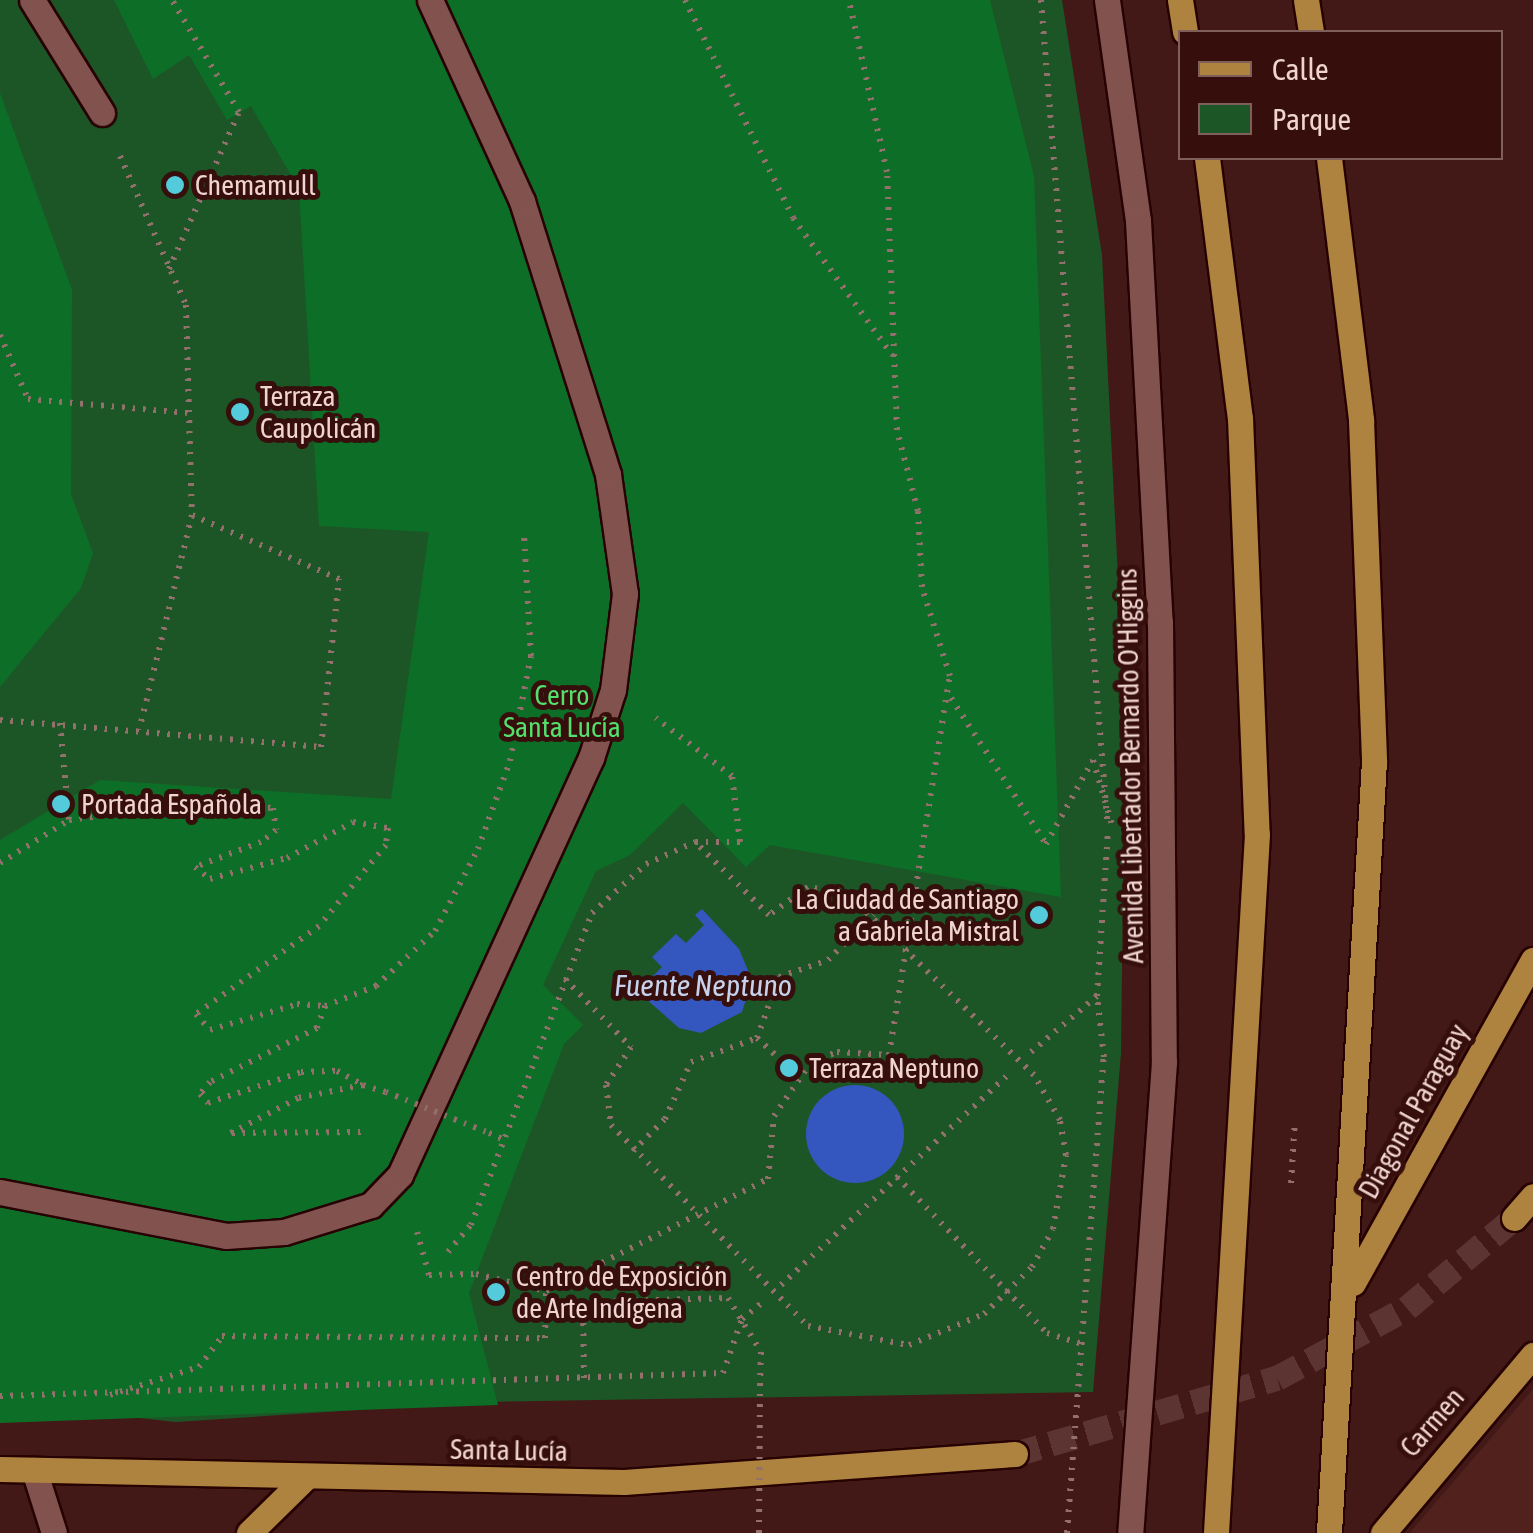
<!DOCTYPE html>
<html>
<head>
<meta charset="utf-8">
<style>
	body { margin:0 }
	#map { position:relative; width:1533px; height:1533px; overflow:hidden; background:#421916; font-family:"Asap Condensed",sans-serif }
	div>[style] { position:absolute }
	[style*='--x'] { left:calc(var(--x)*1px); top:calc(var(--y)*1px); width:calc(var(--w)*1px); rotate:calc(var(--a)*1deg) }
	.built>* { inset:0; background:#50211d }
	.green>* { inset:0; background:#1c5626 }
	.forest>* { inset:0; background:#0d6e27 }
	.water>* { inset:0; background:#3456bf }
	.round { border-radius:50% }
	.major-tunnel>* { height:25px; margin-top:-12.5px; transform-origin:0; background:repeating-linear-gradient(90deg,#5c3532 0 25px,transparent 0 37px) }
	.path>* { height:6px; margin-top:-3px; transform-origin:0; background:repeating-linear-gradient(90deg,#93706c 0 2.5px,transparent 0 10.5px) }
	.roads { filter:drop-shadow(2px 0 #260202) drop-shadow(-2px 0 #260202) drop-shadow(0 2px #260202) drop-shadow(0 -2px #260202) }
	.minor>* { height:25px; margin:-12.5px; padding:0 12.5px; transform-origin:12.5px; border-radius:12.5px; background:#82534e }
	.major>* { height:25px; margin:-12.5px; padding:0 12.5px; transform-origin:12.5px; border-radius:12.5px; background:#ae823f }
	.path-bridge>* { height:6px; margin-top:-3px; transform-origin:0; background:repeating-linear-gradient(90deg,#93706c 0 2.5px,transparent 0 10.5px) }
	.dots>* { width:28px; height:28px; translate:-50% -50%; box-sizing:border-box; border:5px solid #360f0c; border-radius:50% }
	span { translate:-50% -50%; white-space:nowrap; text-align:center; line-height:1.15; -webkit-text-stroke:10px #360f0c; paint-order:stroke }
	.poi-label { font-size:28px; color:#f0d4d0 }
	.left { translate:0 -50%; text-align:left }
	.right { translate:-100% -50%; text-align:right }
	.park-label { font-size:28px; color:#53e06c }
	.street-label { font-size:28px; color:#f0d4d0 }
	.water-label { font-size:30px; color:#c6d2ed; font-style:italic }
	.legend { position:absolute; left:1178px; top:30px; width:325px; height:130px; box-sizing:border-box; background:#360f0c; border:2px solid #805e5a; margin:0; padding:12px 18px; list-style:none; font-size:30px; color:#f0d4d0 }
	.legend li { display:flex; align-items:center; gap:20px; height:50px }
	.legend b { width:50px; border:2px solid #805e5a }
</style>
</head>
<body>
<div id="map">
	<div class="built">
		<div style="clip-path:polygon(1533px 1389px,1533px 1533px,1411px 1533px,1412px 1530px)"></div>
	</div>
	<div class="green">
		<div style="clip-path:polygon(0 0,1062px 0,1102px 255px,1125px 719px,1121px 1053px,1093px 1392px,480px 1402px,176px 1422px,0 1403px)"></div>
	</div>
	<div class="forest">
		<div style="clip-path:polygon(114px 0,990px 0,1034px 176px,1061px 897px,770px 845px,746px 867px,683px 803px,630px 855px,596px 871px,543px 985px,583px 1025px,564px 1044px,469px 1293px,498px 1405px,0 1423px,0 840px,100px 780px,391px 799px,429px 532px,319px 526px,299px 189px,251px 106px,227px 120px,189px 55px,153px 79px)"></div>
		<div style="clip-path:polygon(0 93px,72px 290px,71px 494px,93px 553px,81px 588px,0 687px)"></div>
	</div>
	<div class="water">
		<div style="clip-path:polygon(702px 909px,739px 949px,752px 980px,742px 1012px,701px 1033px,679px 1028px,628px 983px,634px 976px,644px 985px,662px 967px,652px 957px,676px 934px,686px 943px,704px 925px,695px 915px)"></div>
		<div class="round" style="left:806px;top:1085px;width:98px;height:98px"></div>
	</div>
	<div class="major-tunnel">
		<div style="--x:1015;--y:1454;--w:273;--a:-16.2"></div>
		<div style="--x:1277;--y:1378;--w:148;--a:-28.3"></div>
		<div style="--x:1407;--y:1308;--w:140;--a:-40.1"></div>
	</div>
	<div class="path">
		<div style="--x:685;--y:0;--w:243;--a:63.6"></div>
		<div style="--x:793;--y:218;--w:169;--a:54.1"></div>
		<div style="--x:1041;--y:0;--w:822;--a:85.39"></div>
		<div style="--x:120;--y:156;--w:163;--a:66.1"></div>
		<div style="--x:186;--y:305;--w:210;--a:88.4"></div>
		<div style="--x:192;--y:515;--w:221;--a:103.8"></div>
		<div style="--x:169;--y:269;--w:172;--a:-66"></div>
		<div style="--x:239;--y:112;--w:131;--a:-120.9"></div>
		<div style="--x:0;--y:335;--w:70;--a:66.4"></div>
		<div style="--x:28;--y:399;--w:162;--a:5"></div>
		<div style="--x:951;--y:698;--w:174;--a:56.9"></div>
		<div style="--x:1046;--y:844;--w:96;--a:-60.8"></div>
		<div style="--x:1093;--y:760;--w:71;--a:73.6"></div>
		<div style="--x:0;--y:720;--w:322;--a:4.8"></div>
		<div style="--x:321;--y:747;--w:169;--a:-83.9"></div>
		<div style="--x:339;--y:579;--w:160;--a:-156.5"></div>
		<div style="--x:60;--y:723;--w:97;--a:84.7"></div>
		<div style="--x:69;--y:820;--w:116;--a:-7.4"></div>
		<div style="--x:184;--y:805;--w:89;--a:1.9"></div>
		<div style="--x:273;--y:808;--w:22;--a:82"></div>
		<div style="--x:276;--y:830;--w:19;--a:141"></div>
		<div style="--x:261;--y:842;--w:71;--a:159.3"></div>
		<div style="--x:195;--y:867;--w:19;--a:39"></div>
		<div style="--x:210;--y:879;--w:80;--a:-15.3"></div>
		<div style="--x:287;--y:858;--w:75;--a:-28.6"></div>
		<div style="--x:353;--y:822;--w:36;--a:10"></div>
		<div style="--x:388;--y:828;--w:17;--a:97"></div>
		<div style="--x:386;--y:845;--w:105;--a:129.6"></div>
		<div style="--x:319;--y:926;--w:151;--a:144.4"></div>
		<div style="--x:196;--y:1014;--w:21;--a:49"></div>
		<div style="--x:210;--y:1030;--w:91;--a:-16.6"></div>
		<div style="--x:297;--y:1004;--w:28;--a:4"></div>
		<div style="--x:325;--y:1006;--w:23;--a:110"></div>
		<div style="--x:317;--y:1028;--w:120;--a:153.2"></div>
		<div style="--x:210;--y:1082;--w:16;--a:130"></div>
		<div style="--x:200;--y:1094;--w:12;--a:48"></div>
		<div style="--x:208;--y:1103;--w:98;--a:-18.4"></div>
		<div style="--x:301;--y:1072;--w:36;--a:-2"></div>
		<div style="--x:337;--y:1071;--w:30;--a:28"></div>
		<div style="--x:363;--y:1085;--w:66;--a:168.7"></div>
		<div style="--x:298;--y:1098;--w:76;--a:152.4"></div>
		<div style="--x:0;--y:863;--w:81;--a:-31.9"></div>
		<div style="--x:565;--y:979;--w:95;--a:45.9"></div>
		<div style="--x:631;--y:1047;--w:45;--a:123.3"></div>
		<div style="--x:606;--y:1085;--w:40;--a:82.9"></div>
		<div style="--x:611;--y:1125;--w:281;--a:45.6"></div>
		<div style="--x:808;--y:1326;--w:103;--a:10.7"></div>
		<div style="--x:909;--y:1345;--w:81;--a:-22.5"></div>
		<div style="--x:984;--y:1314;--w:67;--a:-44.4"></div>
		<div style="--x:1032;--y:1267;--w:43;--a:-61.1"></div>
		<div style="--x:1053;--y:1229;--w:75;--a:-80"></div>
		<div style="--x:1066;--y:1155;--w:36;--a:-100"></div>
		<div style="--x:1060;--y:1120;--w:52;--a:-120"></div>
		<div style="--x:1034;--y:1075;--w:260;--a:-135.8"></div>
		<div style="--x:848;--y:894;--w:41;--a:-170.1"></div>
		<div style="--x:808;--y:887;--w:48;--a:144.3"></div>
		<div style="--x:769;--y:915;--w:104;--a:-135.4"></div>
		<div style="--x:325;--y:1006;--w:55;--a:-21.4"></div>
		<div style="--x:376;--y:986;--w:81;--a:-43"></div>
		<div style="--x:435;--y:931;--w:93;--a:-62.3"></div>
		<div style="--x:478;--y:849;--w:94;--a:-70"></div>
		<div style="--x:510;--y:761;--w:107;--a:-78.7"></div>
		<div style="--x:531;--y:656;--w:120;--a:-93.3"></div>
		<div style="--x:757;--y:1038;--w:53;--a:42.7"></div>
		<div style="--x:1031;--y:1052;--w:87;--a:-40.3"></div>
		<div style="--x:363;--y:1085;--w:24;--a:17"></div>
		<div style="--x:232;--y:1133;--w:133;--a:-0.4"></div>
		<div style="--x:489;--y:1133;--w:17;--a:24"></div>
		<div style="--x:633;--y:1151;--w:45;--a:-45"></div>
		<div style="--x:665;--y:1119;--w:63;--a:-65.5"></div>
		<div style="--x:691;--y:1062;--w:70;--a:-20"></div>
		<div style="--x:757;--y:1038;--w:65;--a:-70.2"></div>
		<div style="--x:779;--y:977;--w:52;--a:-19.1"></div>
		<div style="--x:828;--y:960;--w:64;--a:-45"></div>
		<div style="--x:897;--y:1177;--w:216;--a:46.1"></div>
		<div style="--x:1047;--y:1333;--w:41;--a:17.1"></div>
		<div style="--x:1291;--y:1183;--w:63;--a:-86.4"></div>
		<div style="--x:417;--y:1232;--w:45;--a:74.4"></div>
		<div style="--x:429;--y:1275;--w:47;--a:-1.2"></div>
		<div style="--x:476;--y:1274;--w:72;--a:13.7"></div>
		<div style="--x:448;--y:1252;--w:35;--a:-50"></div>
		<div style="--x:471;--y:1225;--w:335;--a:-68.8"></div>
		<div style="--x:592;--y:913;--w:73;--a:-42.2"></div>
		<div style="--x:646;--y:864;--w:54;--a:-24.2"></div>
		<div style="--x:695;--y:842;--w:45;--a:0"></div>
		<div style="--x:740;--y:842;--w:66;--a:-96.9"></div>
		<div style="--x:732;--y:776;--w:96;--a:-142.7"></div>
		<div style="--x:781;--y:1285;--w:312;--a:-42.8"></div>
		<div style="--x:584;--y:1378;--w:76;--a:-90.8"></div>
		<div style="--x:583;--y:1302;--w:145;--a:-1.6"></div>
		<div style="--x:728;--y:1298;--w:63;--a:58.6"></div>
		<div style="--x:761;--y:1352;--w:25;--a:92"></div>
		<div style="--x:110;--y:1395;--w:93;--a:-17.5"></div>
		<div style="--x:199;--y:1367;--w:39;--a:-53"></div>
		<div style="--x:222;--y:1336;--w:323;--a:0.4"></div>
		<div style="--x:545;--y:1338;--w:47;--a:-88.8"></div>
		<div style="--x:546;--y:1291;--w:249;--a:-26.8"></div>
		<div style="--x:768;--y:1179;--w:63;--a:-84.6"></div>
		<div style="--x:774;--y:1116;--w:65;--a:-55.6"></div>
		<div style="--x:811;--y:1062;--w:28;--a:-21"></div>
		<div style="--x:837;--y:1052;--w:52;--a:3.3"></div>
		<div style="--x:889;--y:1055;--w:384;--a:-80.9"></div>
		<div style="--x:950;--y:676;--w:93;--a:-107.5"></div>
		<div style="--x:922;--y:587;--w:76;--a:-93"></div>
		<div style="--x:918;--y:511;--w:84;--a:-104.5"></div>
		<div style="--x:897;--y:430;--w:258;--a:-92.2"></div>
		<div style="--x:887;--y:172;--w:176;--a:-102.5"></div>
		<div style="--x:0;--y:1396;--w:723;--a:-1.82"></div>
		<div style="--x:723;--y:1373;--w:57;--a:-70.6"></div>
		<div style="--x:742;--y:1319;--w:26;--a:-39"></div>
		<div style="--x:1067;--y:1533;--w:477;--a:-85.6"></div>
		<div style="--x:1104;--y:1057;--w:61;--a:-96.5"></div>
		<div style="--x:1097;--y:996;--w:165;--a:-86.2"></div>
	</div>
	<div class="roads">
		<div class="minor">
			<div style="--x:32;--y:0;--w:133;--a:58.2"></div>
			<div style="--x:1107;--y:0;--w:223;--a:82"></div>
			<div style="--x:1138;--y:221;--w:402;--a:86.9"></div>
			<div style="--x:1160;--y:622;--w:440;--a:89.5"></div>
			<div style="--x:1164;--y:1062;--w:472;--a:94.1"></div>
			<div style="--x:0;--y:1192;--w:230;--a:11"></div>
			<div style="--x:226;--y:1236;--w:58;--a:-3.9"></div>
			<div style="--x:284;--y:1232;--w:91;--a:-17.2"></div>
			<div style="--x:371;--y:1205;--w:42;--a:-46"></div>
			<div style="--x:400;--y:1175;--w:459;--a:-65.4"></div>
			<div style="--x:591;--y:758;--w:71;--a:-72.1"></div>
			<div style="--x:613;--y:690;--w:97;--a:-82.9"></div>
			<div style="--x:625;--y:594;--w:121;--a:-98.1"></div>
			<div style="--x:608;--y:474;--w:286;--a:-107.5"></div>
			<div style="--x:522;--y:201;--w:221;--a:-114.6"></div>
			<div style="--x:34;--y:1470;--w:66;--a:72.4"></div>
		</div>
		<div class="major">
			<div style="--x:1180;--y:0;--w:32;--a:81"></div>
			<div style="--x:1306;--y:0;--w:32;--a:81"></div>
			<div style="--x:1207;--y:158;--w:262;--a:82.8"></div>
			<div style="--x:1240;--y:418;--w:416;--a:87.7"></div>
			<div style="--x:1257;--y:834;--w:700;--a:93.36"></div>
			<div style="--x:1329;--y:158;--w:264;--a:83"></div>
			<div style="--x:1361;--y:420;--w:341;--a:87.8"></div>
			<div style="--x:1374;--y:761;--w:773;--a:93.34"></div>
			<div style="--x:1514;--y:1218;--w:29;--a:-49"></div>
			<div style="--x:1353;--y:1283;--w:370;--a:-60.9"></div>
			<div style="--x:0;--y:1469;--w:624;--a:1.19"></div>
			<div style="--x:624;--y:1482;--w:392;--a:-4.1"></div>
			<div style="--x:249;--y:1533;--w:81;--a:-44.5"></div>
			<div style="--x:1383;--y:1533;--w:233;--a:-49.9"></div>
		</div>
	</div>
	<div class="path-bridge">
		<div style="--x:386;--y:1092;--w:111;--a:21.7"></div>
		<div style="--x:759;--y:1533;--w:156;--a:-89.6"></div>
	</div>
	<div class="dots">
		<div style="left:175px;top:185px;background:#53cbda"></div>
		<div style="left:240px;top:412px;background:#53cbda"></div>
		<div style="left:61px;top:804px;background:#53cbda"></div>
		<div style="left:1039px;top:915px;background:#53cbda"></div>
		<div style="left:789px;top:1068px;background:#53cbda"></div>
		<div style="left:496px;top:1292px;background:#53cbda"></div>
	</div>
	<div class="poi-label">
		<span class="left" style="left:195px;top:185px">Chemamull</span>
		<span class="left" style="left:260px;top:412px">Terraza<br>Caupolicán</span>
		<span class="left" style="left:81px;top:804px">Portada Española</span>
		<span class="right" style="left:1019px;top:915px">La Ciudad de Santiago<br>a Gabriela Mistral</span>
		<span class="left" style="left:809px;top:1068px">Terraza Neptuno</span>
		<span class="left" style="left:516px;top:1292px">Centro de Exposición<br>de Arte Indígena</span>
	</div>
	<div class="park-label">
		<span style="left:562px;top:711px">Cerro<br>Santa Lucía</span>
	</div>
	<div class="street-label">
		<span style="left:1130px;top:766px;rotate:-91deg">Avenida Libertador Bernardo O'Higgins</span>
		<span style="left:1413px;top:1111px;rotate:-61deg">Diagonal Paraguay</span>
		<span style="left:1432px;top:1422px;rotate:-49deg">Carmen</span>
		<span style="left:509px;top:1450px;rotate:1deg">Santa Lucía</span>
	</div>
	<div class="water-label">
		<span style="left:703px;top:985px">Fuente Neptuno</span>
	</div>
	<ul class="legend">
	<li><b style="height:12px;background:#ae823f"></b>Calle</li>
	<li><b style="height:28px;background:#1c5626"></b>Parque</li>
	</ul>
</div>
</body>
</html>
